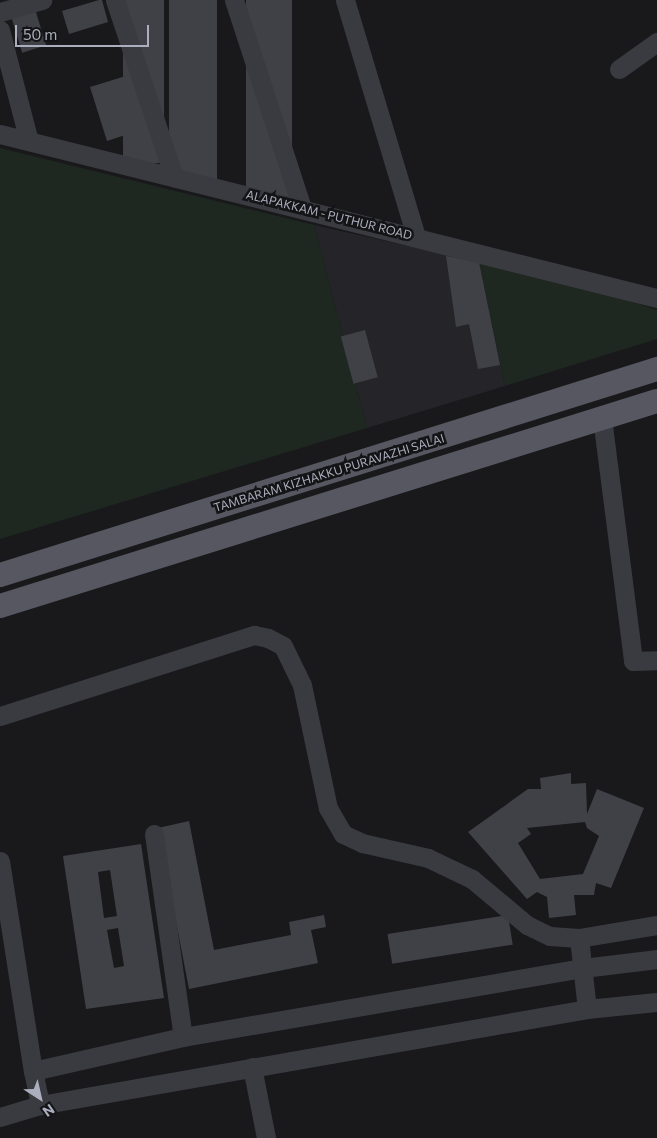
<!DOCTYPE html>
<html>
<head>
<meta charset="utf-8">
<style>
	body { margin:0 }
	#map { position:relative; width:657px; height:1138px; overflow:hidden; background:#19191c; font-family:Commissioner,sans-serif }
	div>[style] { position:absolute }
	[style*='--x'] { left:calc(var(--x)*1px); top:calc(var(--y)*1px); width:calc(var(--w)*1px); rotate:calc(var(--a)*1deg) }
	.built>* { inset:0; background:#252529 }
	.green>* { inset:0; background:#1e2820 }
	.building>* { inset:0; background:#404147; transform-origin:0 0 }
	.minor>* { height:19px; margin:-9.5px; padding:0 9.5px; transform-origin:9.5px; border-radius:9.5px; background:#3a3b41 }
	.major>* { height:24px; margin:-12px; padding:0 12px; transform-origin:12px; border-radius:12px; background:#565761 }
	span { translate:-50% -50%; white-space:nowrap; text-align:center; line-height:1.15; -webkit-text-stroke:5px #141417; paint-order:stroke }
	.street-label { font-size:12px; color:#abafbd }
	.north { position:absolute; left:15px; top:1073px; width:50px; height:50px; -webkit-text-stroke:4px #141417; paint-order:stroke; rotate:145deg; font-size:14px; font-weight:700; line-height:20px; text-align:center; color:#abafbd }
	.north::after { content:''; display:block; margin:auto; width:18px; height:22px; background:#abafbd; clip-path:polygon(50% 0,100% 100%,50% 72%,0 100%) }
	.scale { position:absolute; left:15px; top:25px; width:134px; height:22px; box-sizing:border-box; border:2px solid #abafbd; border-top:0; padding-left:6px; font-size:15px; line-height:18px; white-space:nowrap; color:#abafbd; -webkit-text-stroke:4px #141417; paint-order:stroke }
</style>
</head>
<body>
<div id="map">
	<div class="built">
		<div style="clip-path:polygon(314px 225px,479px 262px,505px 386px,367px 428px)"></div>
	</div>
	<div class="green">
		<div style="clip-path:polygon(0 148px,314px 225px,367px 428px,0 539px)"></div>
		<div style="clip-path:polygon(479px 262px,590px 288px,657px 310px,657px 339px,505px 386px)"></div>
	</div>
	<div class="building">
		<div style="clip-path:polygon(99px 0,102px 0,108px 22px,69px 34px,62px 11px)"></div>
		<div style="left:123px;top:0;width:41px;height:163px"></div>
		<div style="left:169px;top:0;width:48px;height:181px"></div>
		<div style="left:246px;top:0;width:46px;height:199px"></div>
		<div style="left:35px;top:9px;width:38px;height:25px;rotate:73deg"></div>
		<div style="clip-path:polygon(129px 75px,150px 143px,136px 148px,131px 133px,107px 141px,90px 87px)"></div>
		<div style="clip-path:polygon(446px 256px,479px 262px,500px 365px,478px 369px,469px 324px,456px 327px)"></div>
		<div style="left:365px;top:330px;width:49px;height:25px;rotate:75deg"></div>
		<div style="clip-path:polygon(evenodd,571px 773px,571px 784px,586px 783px,587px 814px,597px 789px,644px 808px,611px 888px,596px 883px,594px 895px,574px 895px,576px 915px,549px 918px,547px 897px,537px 892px,527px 899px,468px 832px,528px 789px,541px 789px,540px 778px,571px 773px,585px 822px,587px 828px,599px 836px,583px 874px,540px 879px,518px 843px,531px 834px,527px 828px,585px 822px)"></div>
		<div style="clip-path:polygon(189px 821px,214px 950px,291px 935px,289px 922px,324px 915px,326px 927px,311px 930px,318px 963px,189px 989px,158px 828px)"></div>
		<div style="clip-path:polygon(evenodd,141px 844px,164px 998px,86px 1009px,63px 856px,141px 844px,110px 870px,117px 916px,104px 918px,98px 872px,110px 870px,141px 844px,118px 928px,124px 966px,114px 968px,107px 930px,118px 928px)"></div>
		<div style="left:508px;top:915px;width:30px;height:122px;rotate:81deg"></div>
	</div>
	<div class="minor">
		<div style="--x:115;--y:0;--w:187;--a:71.6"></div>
		<div style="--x:234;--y:0;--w:219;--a:71.9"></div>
		<div style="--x:345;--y:0;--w:246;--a:73.3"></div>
		<div style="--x:0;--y:12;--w:44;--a:-15.9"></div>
		<div style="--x:0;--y:30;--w:115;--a:75.4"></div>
		<div style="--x:619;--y:69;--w:47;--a:-35.4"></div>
		<div style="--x:0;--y:134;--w:677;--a:14.02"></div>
		<div style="--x:602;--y:418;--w:245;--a:82.7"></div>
		<div style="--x:633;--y:661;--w:24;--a:-2"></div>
		<div style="--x:0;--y:716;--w:267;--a:-17.7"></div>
		<div style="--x:254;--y:635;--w:14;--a:12"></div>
		<div style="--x:268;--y:638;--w:17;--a:28"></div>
		<div style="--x:283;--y:646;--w:43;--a:64"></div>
		<div style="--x:302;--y:685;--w:126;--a:78.1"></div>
		<div style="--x:328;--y:808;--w:30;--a:60"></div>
		<div style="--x:343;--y:834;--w:21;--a:25"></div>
		<div style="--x:362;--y:843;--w:68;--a:12.8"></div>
		<div style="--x:428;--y:858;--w:49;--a:25.5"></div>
		<div style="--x:472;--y:879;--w:72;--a:39.9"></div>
		<div style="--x:527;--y:925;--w:25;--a:26"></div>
		<div style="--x:550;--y:936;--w:29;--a:4"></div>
		<div style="--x:579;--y:938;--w:79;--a:-9.5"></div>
		<div style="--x:154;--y:834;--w:205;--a:81.9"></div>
		<div style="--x:0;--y:861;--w:213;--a:81.1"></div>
		<div style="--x:33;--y:1071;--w:154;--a:-12.8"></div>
		<div style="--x:183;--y:1037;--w:406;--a:-9.8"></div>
		<div style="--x:583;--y:968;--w:75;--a:-6.9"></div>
		<div style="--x:579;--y:938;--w:71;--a:83.6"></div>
		<div style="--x:252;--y:1067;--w:72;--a:78.8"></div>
		<div style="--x:33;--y:1071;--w:35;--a:78"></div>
		<div style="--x:40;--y:1105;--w:555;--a:-9.95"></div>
		<div style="--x:587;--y:1009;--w:70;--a:-5.7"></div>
		<div style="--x:0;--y:1117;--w:42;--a:-16.7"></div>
	</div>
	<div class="major">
		<div style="--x:0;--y:575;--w:689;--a:-17.41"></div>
		<div style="--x:0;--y:606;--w:688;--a:-17.33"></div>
	</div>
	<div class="street-label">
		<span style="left:329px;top:215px;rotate:14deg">ALAPAKKAM - PUTHUR ROAD</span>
		<span style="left:329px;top:473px;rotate:-17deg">TAMBARAM KIZHAKKU PURAVAZHI SALAI</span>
	</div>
	<div class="north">N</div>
	<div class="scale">50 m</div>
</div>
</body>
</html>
